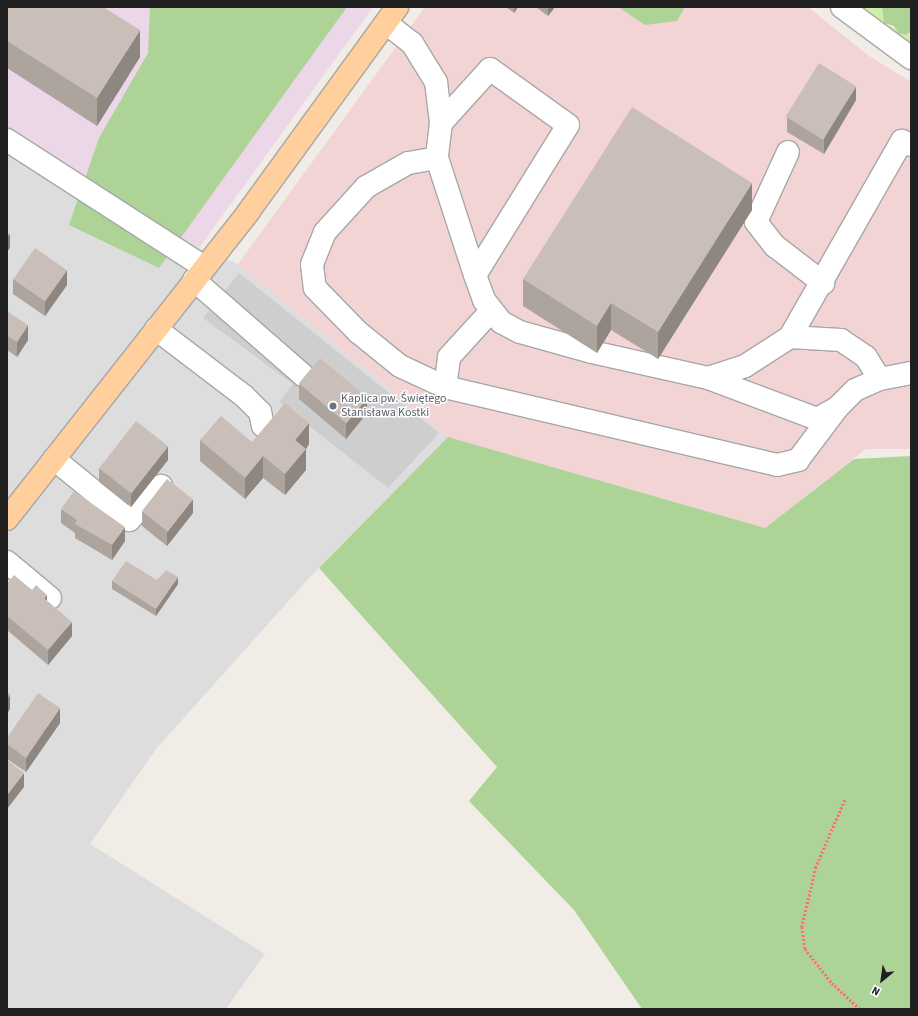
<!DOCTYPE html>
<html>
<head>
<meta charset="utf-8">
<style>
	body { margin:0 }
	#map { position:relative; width:918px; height:1016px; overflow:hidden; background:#f1ede6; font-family:"Source Sans 3",sans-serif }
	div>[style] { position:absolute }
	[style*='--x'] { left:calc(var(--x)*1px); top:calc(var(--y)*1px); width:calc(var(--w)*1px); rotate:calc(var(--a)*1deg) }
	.residential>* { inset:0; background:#dedddd }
	.commercial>* { inset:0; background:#f3d4d5 }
	.industrial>* { inset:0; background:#ebd7e8 }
	.religious>* { inset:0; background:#cecece }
	.grass>* { inset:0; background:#cfefa8 }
	.forest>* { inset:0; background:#add397 }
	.path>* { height:2.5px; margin-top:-1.25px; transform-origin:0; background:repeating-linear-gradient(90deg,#ff6f69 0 2px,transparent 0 4px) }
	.roads { filter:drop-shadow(1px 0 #a7a7a7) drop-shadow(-1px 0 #a7a7a7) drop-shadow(0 1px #a7a7a7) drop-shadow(0 -1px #a7a7a7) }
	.minor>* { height:22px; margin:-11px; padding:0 11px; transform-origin:11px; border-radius:11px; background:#fff }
	.major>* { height:22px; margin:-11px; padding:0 11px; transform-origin:11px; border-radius:11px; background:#ffcf9d }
	.wall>* { inset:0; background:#ada49e }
	.shaded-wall>* { inset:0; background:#8d8681 }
	.building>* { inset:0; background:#c9bfb8; transform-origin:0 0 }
	.dots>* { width:11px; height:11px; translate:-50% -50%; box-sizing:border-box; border:2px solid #fff; border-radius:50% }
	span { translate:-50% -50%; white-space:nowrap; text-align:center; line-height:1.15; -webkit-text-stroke:3px #fff; paint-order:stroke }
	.worship-label { font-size:12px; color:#5b616d }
	.left { translate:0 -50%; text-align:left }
	.frame { position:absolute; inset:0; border:8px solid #202020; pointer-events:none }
	.north { position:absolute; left:862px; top:960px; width:40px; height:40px; -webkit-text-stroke:3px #fff; paint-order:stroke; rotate:209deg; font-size:11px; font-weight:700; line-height:16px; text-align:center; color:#202020 }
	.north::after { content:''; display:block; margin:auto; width:14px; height:18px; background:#202020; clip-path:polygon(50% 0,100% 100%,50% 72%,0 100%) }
</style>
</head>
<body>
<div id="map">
	<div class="residential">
		<div style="clip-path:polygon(7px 126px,199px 248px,238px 264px,448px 437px,311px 576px,156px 749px,90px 844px,265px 954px,226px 1009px,7px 1009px)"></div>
	</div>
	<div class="commercial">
		<div style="clip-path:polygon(425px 7px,808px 7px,869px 56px,911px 82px,911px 449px,866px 449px,765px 528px,448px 437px,238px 264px)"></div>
	</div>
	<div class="industrial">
		<div style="clip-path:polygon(7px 7px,373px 7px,199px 248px,7px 126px)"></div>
	</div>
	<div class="religious">
		<div style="clip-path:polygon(239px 273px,439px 433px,388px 488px,279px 402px,293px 384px,203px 318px)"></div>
	</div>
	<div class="grass">
		<div style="clip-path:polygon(851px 7px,882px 7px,884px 23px,906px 35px,911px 31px,911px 51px)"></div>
	</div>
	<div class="forest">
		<div style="clip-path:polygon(150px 7px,347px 7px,159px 268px,69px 225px,99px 138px,148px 53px)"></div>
		<div style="clip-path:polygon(618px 7px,685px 7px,677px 21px,645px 25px)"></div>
		<div style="clip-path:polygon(882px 7px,911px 7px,911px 31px,906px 35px,898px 33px,894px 26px,884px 23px)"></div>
		<div style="clip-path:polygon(448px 437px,765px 528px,854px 459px,911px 456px,911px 1009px,642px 1009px,574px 910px,469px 801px,497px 767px,319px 568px)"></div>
	</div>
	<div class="path">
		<div style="--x:845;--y:800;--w:73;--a:113.4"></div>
		<div style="--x:816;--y:867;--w:62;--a:103.1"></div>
		<div style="--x:802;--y:927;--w:22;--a:82"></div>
		<div style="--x:805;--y:949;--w:43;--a:51.5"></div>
		<div style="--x:832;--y:983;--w:38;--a:43"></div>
	</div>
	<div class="roads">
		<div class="minor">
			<div style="--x:842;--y:7;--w:86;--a:36.5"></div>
			<div style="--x:386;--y:23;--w:33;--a:38"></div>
			<div style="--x:412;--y:43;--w:46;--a:58.4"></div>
			<div style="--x:436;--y:82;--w:41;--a:83"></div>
			<div style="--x:441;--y:123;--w:35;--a:97"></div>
			<div style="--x:437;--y:158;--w:123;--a:72"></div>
			<div style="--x:475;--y:275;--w:27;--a:70"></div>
			<div style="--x:484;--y:300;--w:28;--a:52"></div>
			<div style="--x:501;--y:322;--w:21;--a:28"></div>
			<div style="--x:520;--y:332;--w:75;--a:15.5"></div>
			<div style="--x:592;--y:352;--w:119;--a:12.6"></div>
			<div style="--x:708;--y:378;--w:116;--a:20.6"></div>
			<div style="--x:817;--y:419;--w:23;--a:-29"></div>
			<div style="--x:837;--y:408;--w:25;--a:-45"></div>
			<div style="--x:855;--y:390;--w:27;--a:-24"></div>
			<div style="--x:880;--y:379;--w:32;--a:-11"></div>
			<div style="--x:441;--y:123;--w:73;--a:-47.8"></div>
			<div style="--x:490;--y:69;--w:96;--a:35.7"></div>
			<div style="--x:568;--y:125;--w:176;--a:121.8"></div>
			<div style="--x:7;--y:140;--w:234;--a:32.8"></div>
			<div style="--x:788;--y:152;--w:77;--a:114.6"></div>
			<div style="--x:756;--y:222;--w:31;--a:52"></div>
			<div style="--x:775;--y:246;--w:61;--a:37.6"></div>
			<div style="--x:437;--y:158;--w:29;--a:170"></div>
			<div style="--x:408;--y:163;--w:48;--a:150.3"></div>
			<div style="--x:366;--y:187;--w:61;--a:132.3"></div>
			<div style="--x:325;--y:232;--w:35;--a:112"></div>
			<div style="--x:312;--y:265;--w:23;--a:83"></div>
			<div style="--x:315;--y:288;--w:62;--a:45.7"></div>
			<div style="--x:358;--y:332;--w:54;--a:39"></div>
			<div style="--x:400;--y:366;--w:50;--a:25"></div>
			<div style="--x:445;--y:387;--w:341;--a:13.2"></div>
			<div style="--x:777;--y:465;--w:22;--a:-13"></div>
			<div style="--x:798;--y:460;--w:65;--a:-53.1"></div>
			<div style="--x:194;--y:280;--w:146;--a:41.1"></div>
			<div style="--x:156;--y:329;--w:111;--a:37.3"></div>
			<div style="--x:244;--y:396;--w:23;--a:45"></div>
			<div style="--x:260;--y:412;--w:14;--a:78"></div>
			<div style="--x:790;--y:337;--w:51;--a:3.4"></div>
			<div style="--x:841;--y:340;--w:30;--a:34"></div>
			<div style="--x:866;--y:357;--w:26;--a:58"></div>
			<div style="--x:708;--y:378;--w:39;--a:-18"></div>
			<div style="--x:745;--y:366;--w:54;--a:-32.8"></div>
			<div style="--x:790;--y:337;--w:226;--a:-60.3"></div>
			<div style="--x:902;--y:141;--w:10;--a:24"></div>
			<div style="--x:445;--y:387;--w:30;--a:-82"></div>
			<div style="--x:449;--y:357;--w:62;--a:-47.6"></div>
			<div style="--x:54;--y:459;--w:97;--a:39.1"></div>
			<div style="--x:129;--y:520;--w:47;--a:-46.7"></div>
			<div style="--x:7;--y:562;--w:56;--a:39.9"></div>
		</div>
		<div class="major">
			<div style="--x:7;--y:519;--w:392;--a:-51.8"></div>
			<div style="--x:249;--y:211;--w:252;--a:-54"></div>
		</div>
	</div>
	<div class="wall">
		<div style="clip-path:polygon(7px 7px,140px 57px,97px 126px,7px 68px)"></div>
		<div style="clip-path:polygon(506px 7px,518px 7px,514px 13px)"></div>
		<div style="clip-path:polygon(536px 7px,555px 7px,548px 16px)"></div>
		<div style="clip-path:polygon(856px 100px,824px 154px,787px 132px,787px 117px)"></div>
		<div style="clip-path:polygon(752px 210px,658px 359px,611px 330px,597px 353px,523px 306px,523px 279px)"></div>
		<div style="clip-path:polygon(13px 279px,67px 285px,45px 316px,13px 294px)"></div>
		<div style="clip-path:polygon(7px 311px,28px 340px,17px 357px,7px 350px)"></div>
		<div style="clip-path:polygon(299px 384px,367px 413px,346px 439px,299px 399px)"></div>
		<div style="clip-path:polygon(200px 440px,309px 444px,306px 449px,306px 470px,285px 495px,263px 478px,245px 499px,200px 461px)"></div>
		<div style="clip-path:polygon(168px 460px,131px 507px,99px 482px,99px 468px)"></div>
		<div style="clip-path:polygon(61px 509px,125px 541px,112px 560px,75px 538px,75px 533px,61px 523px)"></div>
		<div style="clip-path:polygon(142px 512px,193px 513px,167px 546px,142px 526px)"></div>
		<div style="clip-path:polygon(157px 580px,178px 584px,156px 616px,112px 589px,112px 581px)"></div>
		<div style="clip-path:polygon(7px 584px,32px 590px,47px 601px,72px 636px,48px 665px,7px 630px)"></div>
		<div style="clip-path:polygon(60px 723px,26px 772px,7px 759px,7px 738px)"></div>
	</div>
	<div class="shaded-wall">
		<div style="clip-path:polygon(514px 7px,518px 7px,514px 13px)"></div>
		<div style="clip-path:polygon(549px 7px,555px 7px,548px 16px,548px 9px)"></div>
		<div style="clip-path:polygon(140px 30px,140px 57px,97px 126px,97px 98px)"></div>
		<div style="clip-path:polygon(856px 86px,856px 100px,824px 154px,824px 139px)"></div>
		<div style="clip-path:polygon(752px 183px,752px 210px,658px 359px,658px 332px)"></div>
		<div style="clip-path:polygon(10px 234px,10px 248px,7px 252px,7px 237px)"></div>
		<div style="clip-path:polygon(67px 270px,67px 285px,45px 316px,45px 301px)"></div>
		<div style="clip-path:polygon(611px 303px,611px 330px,597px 353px,597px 326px)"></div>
		<div style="clip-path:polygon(28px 325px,28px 340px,17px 357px,17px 342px)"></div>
		<div style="clip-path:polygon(367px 398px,367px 413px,346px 439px,346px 424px)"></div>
		<div style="clip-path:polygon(309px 423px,309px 444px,306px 449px,306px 470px,285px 495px,285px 474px,295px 440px)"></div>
		<div style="clip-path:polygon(168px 446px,168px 460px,131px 507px,131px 492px)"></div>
		<div style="clip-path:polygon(263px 456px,263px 478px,245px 499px,245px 478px)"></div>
		<div style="clip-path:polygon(193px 499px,193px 513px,167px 546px,167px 532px)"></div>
		<div style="clip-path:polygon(125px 527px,125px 541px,112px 560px,112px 545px)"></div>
		<div style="clip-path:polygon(178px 577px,178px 584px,156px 616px,156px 609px)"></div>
		<div style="clip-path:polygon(47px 595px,47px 609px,44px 598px)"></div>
		<div style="clip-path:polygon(72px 622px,72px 636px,48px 665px,48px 650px)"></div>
		<div style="clip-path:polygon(10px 694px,10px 709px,7px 714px,7px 699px)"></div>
		<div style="clip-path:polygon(60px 708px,60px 723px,26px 772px,26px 758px)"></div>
		<div style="clip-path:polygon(24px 773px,24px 787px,7px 809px,7px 795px)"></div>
	</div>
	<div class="building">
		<div style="clip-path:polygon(7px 7px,103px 7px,140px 30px,97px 98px,7px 41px)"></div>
		<div style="left:819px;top:63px;width:44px;height:63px;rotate:32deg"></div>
		<div style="clip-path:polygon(632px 107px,752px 183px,658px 332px,611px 303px,597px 326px,523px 279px)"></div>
		<div style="clip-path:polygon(7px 232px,10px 234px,7px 237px)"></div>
		<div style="left:35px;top:248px;width:39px;height:38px;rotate:35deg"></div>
		<div style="clip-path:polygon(7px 311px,28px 325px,17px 342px,7px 336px)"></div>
		<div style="left:320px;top:358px;width:62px;height:33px;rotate:40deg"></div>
		<div style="clip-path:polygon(285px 403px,309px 423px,295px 440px,306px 449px,285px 474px,263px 456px,245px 478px,200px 440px,221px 416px,252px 442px)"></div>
		<div style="left:136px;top:421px;width:41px;height:60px;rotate:38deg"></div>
		<div style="left:167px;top:479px;width:33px;height:41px;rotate:38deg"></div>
		<div style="clip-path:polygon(74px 491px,125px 527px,112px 545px,75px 524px,77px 520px,61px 509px)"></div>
		<div style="clip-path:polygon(126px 561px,157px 580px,166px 570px,178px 577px,156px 609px,112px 581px)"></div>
		<div style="clip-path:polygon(14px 575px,32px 590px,36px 585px,47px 595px,44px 598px,72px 622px,48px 650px,7px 616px,7px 584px)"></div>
		<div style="clip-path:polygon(7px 692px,10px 694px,7px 699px)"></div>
		<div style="clip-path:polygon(38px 693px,60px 708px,26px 758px,7px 744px,7px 738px)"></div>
		<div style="clip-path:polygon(7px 760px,24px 773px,7px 795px)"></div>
	</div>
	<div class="dots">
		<div style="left:333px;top:406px;background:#6b7280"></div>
	</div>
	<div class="worship-label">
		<span class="left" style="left:341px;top:406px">Kaplica pw. Świętego<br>Stanisława Kostki</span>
	</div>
	<div class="frame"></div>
	<div class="north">N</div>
</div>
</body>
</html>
